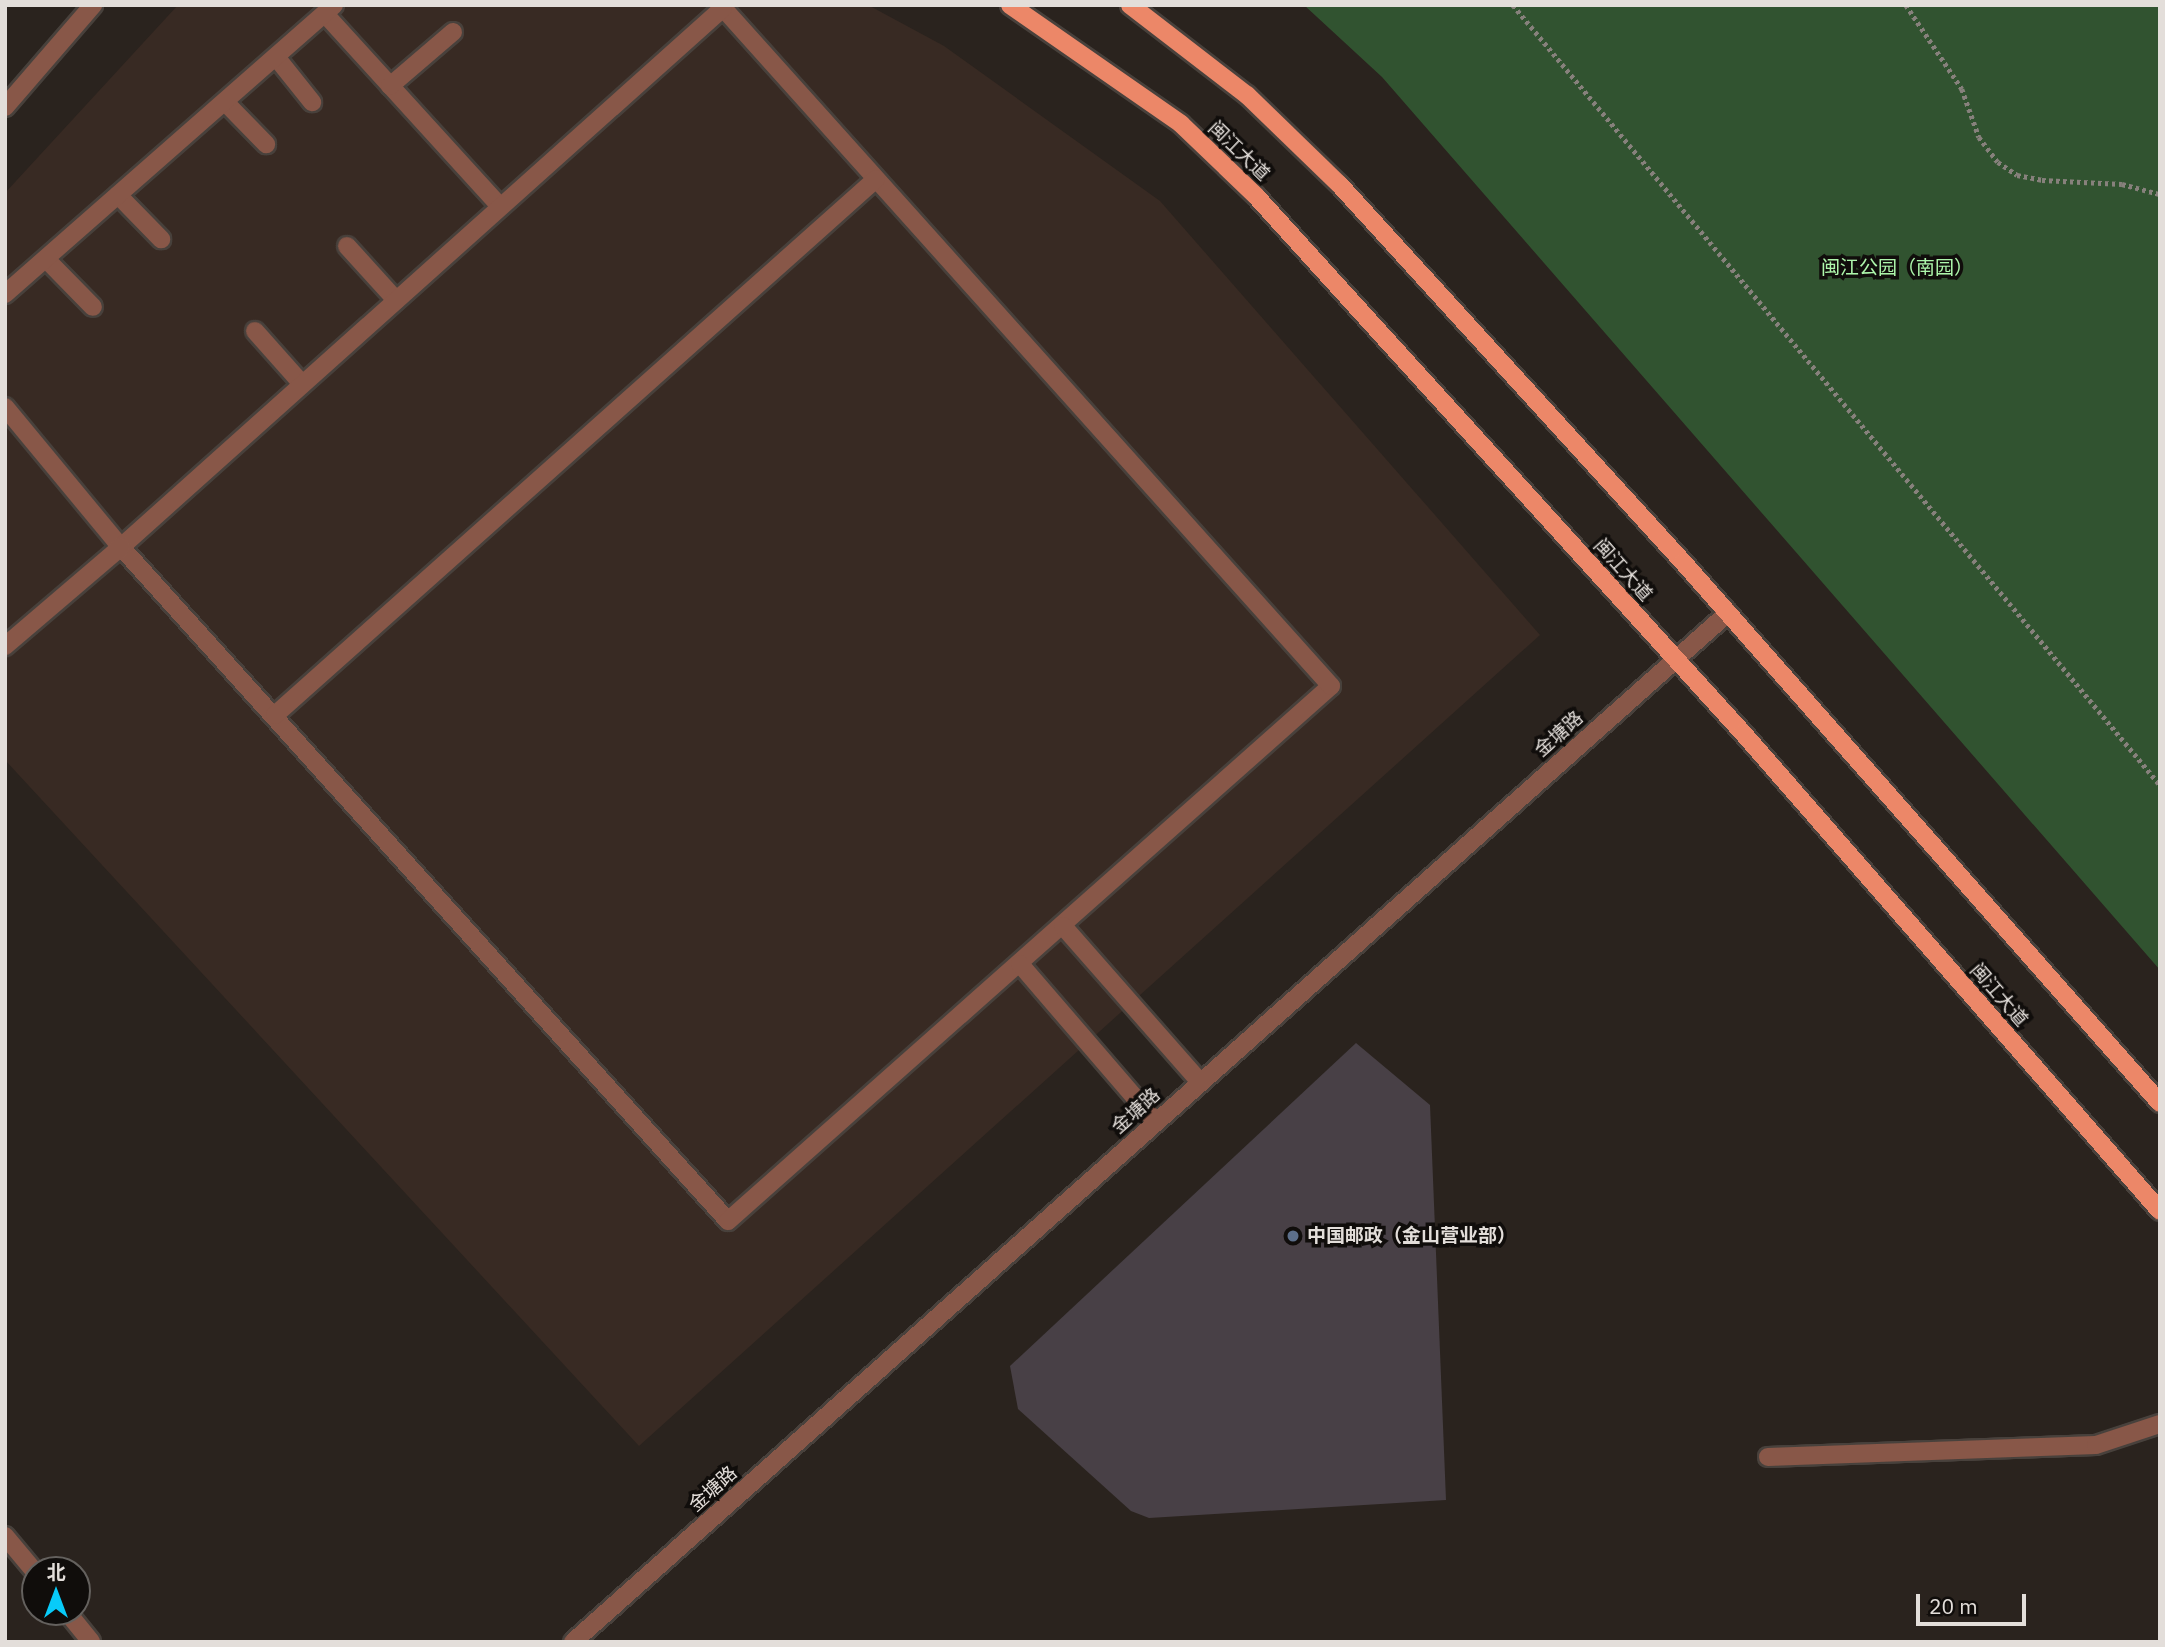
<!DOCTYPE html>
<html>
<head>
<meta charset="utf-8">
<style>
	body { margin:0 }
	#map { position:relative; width:2165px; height:1647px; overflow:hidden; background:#2a231e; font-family:"IBM Plex Sans","Noto Sans SC",sans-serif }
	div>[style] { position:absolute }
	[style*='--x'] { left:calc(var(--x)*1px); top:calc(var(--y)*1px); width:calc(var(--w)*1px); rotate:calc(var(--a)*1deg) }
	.built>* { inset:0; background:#382a23 }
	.green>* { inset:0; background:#315330 }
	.building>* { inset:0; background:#484046 }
	.path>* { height:4.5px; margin-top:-2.25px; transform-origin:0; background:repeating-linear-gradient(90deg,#87817c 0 3.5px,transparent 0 7px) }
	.roads { filter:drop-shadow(2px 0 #48413c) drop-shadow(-2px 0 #48413c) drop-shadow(0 2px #48413c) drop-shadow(0 -2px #48413c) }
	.service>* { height:18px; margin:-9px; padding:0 9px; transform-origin:9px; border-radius:9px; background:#885748 }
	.tertiary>* { height:18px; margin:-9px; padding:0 9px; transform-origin:9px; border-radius:9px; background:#885748 }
	.primary>* { height:18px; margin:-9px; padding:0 9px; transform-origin:9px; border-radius:9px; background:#ec8768 }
	.dots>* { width:19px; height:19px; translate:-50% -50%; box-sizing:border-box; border:4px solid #100d0b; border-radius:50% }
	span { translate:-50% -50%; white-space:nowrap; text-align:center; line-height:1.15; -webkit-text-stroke:7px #100d0b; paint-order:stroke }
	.street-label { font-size:19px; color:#e3deda }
	.park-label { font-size:19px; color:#adf6ab }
	.poi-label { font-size:19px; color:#e3deda; font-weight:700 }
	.left { translate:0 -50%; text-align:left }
	.frame { position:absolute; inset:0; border:7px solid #e3deda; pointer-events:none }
	.north { position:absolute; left:21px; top:1556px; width:70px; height:70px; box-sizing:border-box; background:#100d0b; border:2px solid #64615e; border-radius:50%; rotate:0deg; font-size:19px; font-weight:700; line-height:28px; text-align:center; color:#e3deda }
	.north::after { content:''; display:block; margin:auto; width:24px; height:32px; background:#08cbf9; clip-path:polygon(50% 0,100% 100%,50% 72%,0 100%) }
	.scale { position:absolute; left:1916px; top:1594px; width:110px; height:32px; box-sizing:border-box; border:4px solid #e3deda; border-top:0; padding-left:9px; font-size:21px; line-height:24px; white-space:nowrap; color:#e3deda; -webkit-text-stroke:5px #100d0b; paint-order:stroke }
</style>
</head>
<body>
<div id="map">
	<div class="built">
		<div style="clip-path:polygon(178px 5px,868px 5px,944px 46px,1160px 201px,1540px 635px,639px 1446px,5px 760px,5px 193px)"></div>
	</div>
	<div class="green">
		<div style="clip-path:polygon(1304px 5px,2160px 5px,2160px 970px,1382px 77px)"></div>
	</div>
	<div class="building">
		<div style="clip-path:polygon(1356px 1043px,1430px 1105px,1446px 1500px,1149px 1518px,1131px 1511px,1018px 1409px,1010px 1366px)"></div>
	</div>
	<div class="path">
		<div style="--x:1513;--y:5;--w:1013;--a:50.32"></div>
		<div style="--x:1906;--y:5;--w:101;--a:56.3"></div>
		<div style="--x:1962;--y:89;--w:51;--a:70.5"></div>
		<div style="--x:1979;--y:137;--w:31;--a:53"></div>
		<div style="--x:1998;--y:162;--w:23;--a:34"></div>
		<div style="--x:2017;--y:175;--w:25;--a:11"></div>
		<div style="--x:2042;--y:180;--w:80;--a:2.9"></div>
		<div style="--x:2122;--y:184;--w:39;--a:15"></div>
	</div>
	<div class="roads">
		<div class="service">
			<div style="--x:325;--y:14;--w:260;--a:47.7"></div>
			<div style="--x:276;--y:57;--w:58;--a:51.3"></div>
			<div style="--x:390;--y:86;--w:83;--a:-40.6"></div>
			<div style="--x:225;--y:102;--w:59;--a:45.7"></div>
			<div style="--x:118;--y:195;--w:62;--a:45.7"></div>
			<div style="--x:347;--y:246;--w:73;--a:47.8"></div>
			<div style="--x:46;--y:259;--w:67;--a:45.6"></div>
			<div style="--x:5;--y:294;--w:438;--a:-41.3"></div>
			<div style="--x:255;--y:331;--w:71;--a:48.4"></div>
			<div style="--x:5;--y:407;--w:182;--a:50.4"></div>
			<div style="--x:121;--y:547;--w:907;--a:47.99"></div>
			<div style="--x:728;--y:1221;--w:806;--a:-41.58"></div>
			<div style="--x:1331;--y:686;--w:911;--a:-131.88"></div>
			<div style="--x:723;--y:8;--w:808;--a:138.16"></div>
			<div style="--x:121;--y:547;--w:153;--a:139.5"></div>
			<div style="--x:275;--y:715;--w:805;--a:-41.73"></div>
			<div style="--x:1063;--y:926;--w:208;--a:48.7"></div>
			<div style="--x:1020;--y:964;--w:208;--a:49.3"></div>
			<div style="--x:1768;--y:1457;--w:328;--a:-2.1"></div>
			<div style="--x:2096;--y:1445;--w:67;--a:-18.2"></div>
		</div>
		<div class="tertiary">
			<div style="--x:5;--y:107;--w:135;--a:-49.2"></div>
			<div style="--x:5;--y:1536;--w:47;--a:50.2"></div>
			<div style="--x:67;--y:1612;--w:38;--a:51"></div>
			<div style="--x:573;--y:1642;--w:1547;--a:-41.7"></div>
		</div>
		<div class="primary">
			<div style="--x:1010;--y:5;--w:208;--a:34.8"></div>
			<div style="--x:1181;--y:124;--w:104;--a:43.8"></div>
			<div style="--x:1256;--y:196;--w:725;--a:47.8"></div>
			<div style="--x:1743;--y:733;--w:634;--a:48.9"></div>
			<div style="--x:1130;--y:5;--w:148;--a:37.6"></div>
			<div style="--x:1247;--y:95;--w:128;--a:44.1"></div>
			<div style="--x:1339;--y:184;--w:511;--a:47.7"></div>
			<div style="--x:1683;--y:562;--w:721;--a:48.6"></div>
		</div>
	</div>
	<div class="dots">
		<div style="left:1293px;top:1236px;background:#5c6f8a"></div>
	</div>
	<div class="street-label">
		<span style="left:1239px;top:151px;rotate:44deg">闽江大道</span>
		<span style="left:1623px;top:570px;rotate:48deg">闽江大道</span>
		<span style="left:1559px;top:734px;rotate:-42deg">金塘路</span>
		<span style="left:1999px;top:995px;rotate:49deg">闽江大道</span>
		<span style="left:1136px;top:1111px;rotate:-42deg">金塘路</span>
		<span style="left:713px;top:1489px;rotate:-42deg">金塘路</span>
	</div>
	<div class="park-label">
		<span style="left:1897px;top:268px">闽江公园（南园）</span>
	</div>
	<div class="poi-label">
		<span class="left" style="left:1307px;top:1236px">中国邮政（金山营业部）</span>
	</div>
	<div class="frame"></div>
	<div class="north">北</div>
	<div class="scale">20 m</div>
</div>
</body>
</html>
